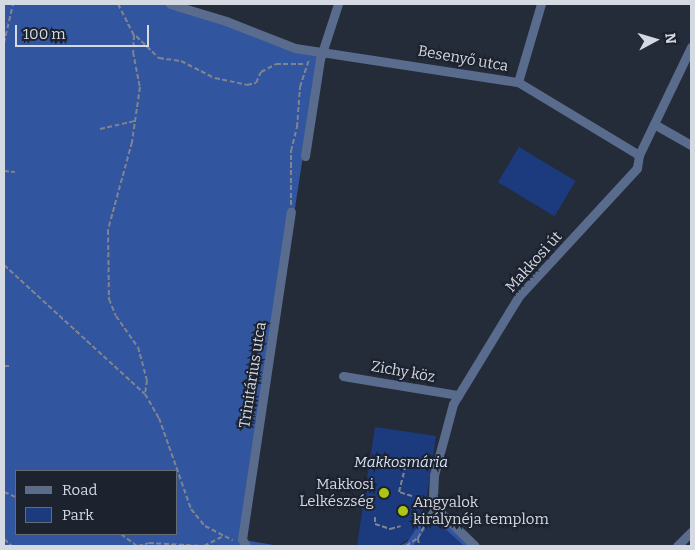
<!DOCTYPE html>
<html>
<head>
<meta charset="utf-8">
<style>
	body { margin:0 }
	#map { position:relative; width:695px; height:550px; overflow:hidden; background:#252c39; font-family:Bitter,serif }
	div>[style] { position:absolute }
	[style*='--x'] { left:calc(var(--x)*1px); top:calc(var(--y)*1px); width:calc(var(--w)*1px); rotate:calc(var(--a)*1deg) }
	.green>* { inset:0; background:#1b3b7e; transform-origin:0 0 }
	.forest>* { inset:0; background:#31559e }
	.path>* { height:2px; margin-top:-1px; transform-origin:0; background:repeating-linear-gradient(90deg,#7f848f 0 5px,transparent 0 7.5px) }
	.minor>* { height:9px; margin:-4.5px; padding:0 4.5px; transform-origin:4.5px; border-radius:4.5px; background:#5a6c8d }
	.dots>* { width:14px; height:14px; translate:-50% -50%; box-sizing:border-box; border:2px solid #1c222e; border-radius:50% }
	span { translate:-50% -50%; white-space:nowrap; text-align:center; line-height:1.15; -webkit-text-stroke:4px #1c222e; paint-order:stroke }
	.street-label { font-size:15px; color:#d5d9e2 }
	.park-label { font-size:15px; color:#d7e3f8; font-style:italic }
	.poi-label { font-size:15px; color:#d5d9e2 }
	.right { translate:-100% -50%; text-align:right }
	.left { translate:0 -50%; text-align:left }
	.frame { position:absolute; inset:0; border:5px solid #d5d9e2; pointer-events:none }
	.legend { position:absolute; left:15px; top:470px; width:162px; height:65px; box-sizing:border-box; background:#1c222e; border:1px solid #666b76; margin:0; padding:6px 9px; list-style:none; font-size:15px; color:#d5d9e2 }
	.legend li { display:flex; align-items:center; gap:10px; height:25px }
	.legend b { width:25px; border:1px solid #666b76 }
	.north { position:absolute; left:630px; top:15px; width:50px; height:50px; -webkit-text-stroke:4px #1c222e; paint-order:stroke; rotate:84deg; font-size:14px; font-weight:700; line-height:20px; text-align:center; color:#d5d9e2 }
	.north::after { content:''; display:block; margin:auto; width:18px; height:22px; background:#d5d9e2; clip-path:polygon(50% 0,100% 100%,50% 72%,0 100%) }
	.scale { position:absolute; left:15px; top:25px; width:134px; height:22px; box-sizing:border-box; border:2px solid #d5d9e2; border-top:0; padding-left:6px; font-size:15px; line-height:18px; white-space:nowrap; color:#d5d9e2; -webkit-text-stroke:4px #1c222e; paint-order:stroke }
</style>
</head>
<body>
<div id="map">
	<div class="green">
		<div style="left:519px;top:147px;width:66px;height:41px;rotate:31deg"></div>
		<div style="clip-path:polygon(375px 427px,436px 436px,427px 495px,418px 526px,414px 535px,398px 546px,357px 546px)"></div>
		<div style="clip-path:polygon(437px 521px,449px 530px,464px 546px,413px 546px,430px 523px)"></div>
	</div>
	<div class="forest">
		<div style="clip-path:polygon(evenodd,4px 4px,170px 4px,285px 44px,323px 50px,303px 156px,244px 540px,280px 546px,4px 546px,4px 4px,16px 471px,176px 471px,176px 534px,16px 534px,16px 471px)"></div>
		<div style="clip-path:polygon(430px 509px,473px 546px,464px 546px,437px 521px,430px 523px,413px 546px,400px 546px,407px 542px)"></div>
	</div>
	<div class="path">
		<div style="--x:118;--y:4;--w:35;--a:63"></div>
		<div style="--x:134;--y:35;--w:17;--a:93"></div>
		<div style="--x:133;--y:52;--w:36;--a:79"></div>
		<div style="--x:140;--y:87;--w:56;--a:98.3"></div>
		<div style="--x:132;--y:142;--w:91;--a:105.3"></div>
		<div style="--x:108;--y:230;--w:69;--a:89.2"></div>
		<div style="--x:109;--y:299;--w:18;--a:68"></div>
		<div style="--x:116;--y:316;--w:38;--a:55"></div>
		<div style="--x:138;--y:347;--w:34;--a:75"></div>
		<div style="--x:147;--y:380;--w:14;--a:98"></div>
		<div style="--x:136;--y:36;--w:32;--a:44"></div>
		<div style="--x:159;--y:58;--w:22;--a:8"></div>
		<div style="--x:181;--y:61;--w:38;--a:27"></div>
		<div style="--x:215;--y:78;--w:33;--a:12"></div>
		<div style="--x:247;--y:85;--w:9;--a:-13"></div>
		<div style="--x:256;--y:83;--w:12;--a:-66"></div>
		<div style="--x:261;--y:72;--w:17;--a:-28"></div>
		<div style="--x:276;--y:64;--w:30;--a:0"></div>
		<div style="--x:4;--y:43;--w:40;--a:-77"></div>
		<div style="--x:100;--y:129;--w:35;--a:-13"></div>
		<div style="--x:4;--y:171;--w:11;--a:5"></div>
		<div style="--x:291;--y:205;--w:54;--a:-90"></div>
		<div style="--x:291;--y:151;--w:25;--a:-76"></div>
		<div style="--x:297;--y:127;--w:40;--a:-85.7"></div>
		<div style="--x:300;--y:87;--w:28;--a:-72"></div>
		<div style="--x:4;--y:265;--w:191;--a:42.5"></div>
		<div style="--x:145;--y:394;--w:28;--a:60"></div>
		<div style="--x:159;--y:418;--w:96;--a:70.6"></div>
		<div style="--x:191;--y:509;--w:22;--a:51"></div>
		<div style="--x:205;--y:526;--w:31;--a:27"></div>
		<div style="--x:4;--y:366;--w:7;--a:0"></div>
		<div style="--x:4;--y:492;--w:13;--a:23"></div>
		<div style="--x:412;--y:496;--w:14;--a:-163"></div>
		<div style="--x:399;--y:492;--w:30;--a:-76"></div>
		<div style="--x:406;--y:463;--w:7;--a:-16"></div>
		<div style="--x:375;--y:517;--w:7;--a:90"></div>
		<div style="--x:375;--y:524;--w:16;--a:18"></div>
		<div style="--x:390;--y:529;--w:11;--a:-15"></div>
		<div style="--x:121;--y:534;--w:20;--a:37"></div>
		<div style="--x:418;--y:538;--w:8;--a:83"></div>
		<div style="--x:4;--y:539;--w:11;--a:41"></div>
		<div style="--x:138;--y:546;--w:11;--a:-15"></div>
		<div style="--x:149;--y:543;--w:55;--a:3.1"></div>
		<div style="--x:204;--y:546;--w:20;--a:-27"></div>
		<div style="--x:406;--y:546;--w:14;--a:-34"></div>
		<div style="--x:418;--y:538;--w:15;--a:-62"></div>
	</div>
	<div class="minor">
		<div style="--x:170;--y:4;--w:59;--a:16.9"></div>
		<div style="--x:226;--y:21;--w:74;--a:21.4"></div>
		<div style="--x:295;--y:48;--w:226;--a:8.7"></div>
		<div style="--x:518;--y:82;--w:141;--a:31.1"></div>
		<div style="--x:518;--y:82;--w:81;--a:-73.6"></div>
		<div style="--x:654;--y:124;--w:43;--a:29.6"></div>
		<div style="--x:305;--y:156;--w:98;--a:-81.2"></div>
		<div style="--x:320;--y:59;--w:58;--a:-71.9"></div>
		<div style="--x:343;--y:376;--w:117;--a:9.4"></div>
		<div style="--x:433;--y:511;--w:8;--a:14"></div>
		<div style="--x:441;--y:513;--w:47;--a:44.1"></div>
		<div style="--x:432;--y:518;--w:43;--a:-87.3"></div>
		<div style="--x:434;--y:475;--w:73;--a:-75"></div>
		<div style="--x:453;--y:404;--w:127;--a:-58.6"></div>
		<div style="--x:519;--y:296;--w:174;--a:-47.3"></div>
		<div style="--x:637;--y:168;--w:13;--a:-81"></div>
		<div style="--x:639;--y:155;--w:120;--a:-64.3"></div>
		<div style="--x:246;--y:546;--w:8;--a:-120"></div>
		<div style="--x:242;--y:539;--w:331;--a:-81.5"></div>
		<div style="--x:677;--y:546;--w:20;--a:-45"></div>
	</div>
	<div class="dots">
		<div style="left:384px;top:493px;background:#abc615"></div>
		<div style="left:403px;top:511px;background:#abc615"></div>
	</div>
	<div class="street-label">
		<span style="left:463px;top:59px;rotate:10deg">Besenyő utca</span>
		<span style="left:534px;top:262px;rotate:-48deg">Makkosi út</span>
		<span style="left:403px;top:372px;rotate:10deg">Zichy köz</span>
		<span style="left:253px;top:375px;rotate:-81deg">Trinitárius utca</span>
	</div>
	<div class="park-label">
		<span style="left:401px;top:463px">Makkosmária</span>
	</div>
	<div class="poi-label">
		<span class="right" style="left:374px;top:493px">Makkosi<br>Lelkészség</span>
		<span class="left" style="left:413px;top:511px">Angyalok<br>királynéja templom</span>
	</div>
	<div class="frame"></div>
	<ul class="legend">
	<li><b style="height:6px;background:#5a6c8d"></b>Road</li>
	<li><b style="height:14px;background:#1b3b7e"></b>Park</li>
	</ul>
	<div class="north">N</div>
	<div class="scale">100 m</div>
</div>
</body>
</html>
